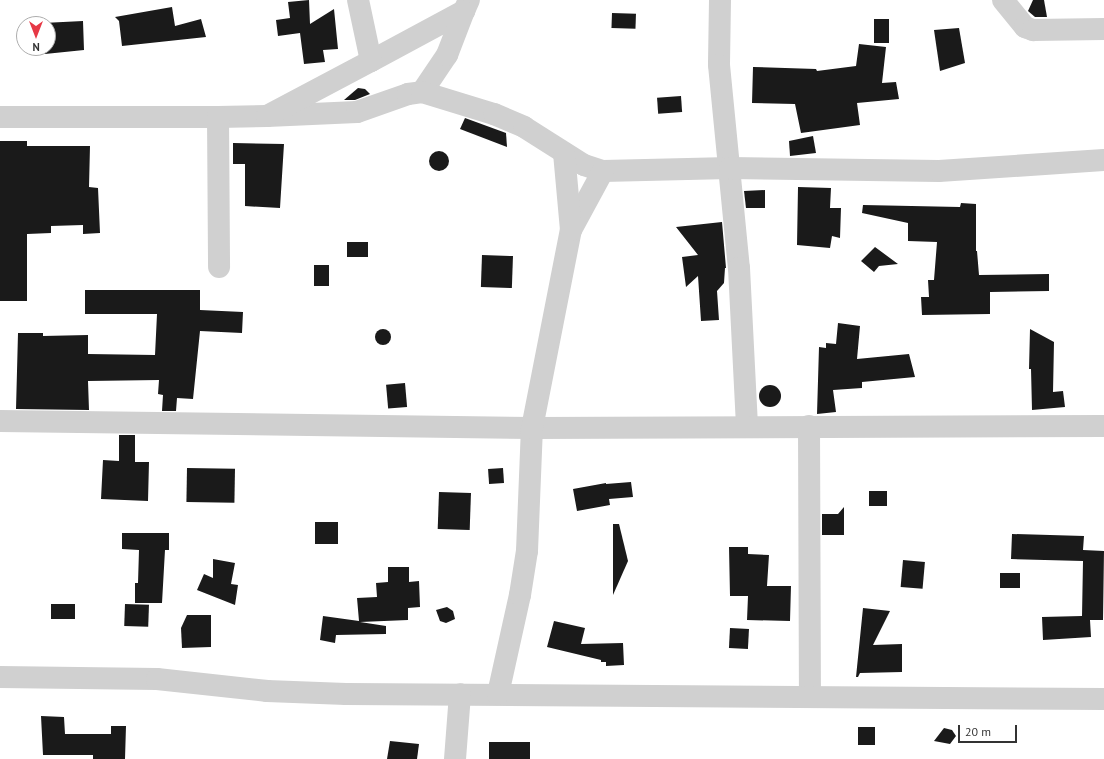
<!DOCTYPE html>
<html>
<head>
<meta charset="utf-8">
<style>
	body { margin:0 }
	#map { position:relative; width:1104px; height:759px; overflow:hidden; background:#fff; font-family:"PT Sans",sans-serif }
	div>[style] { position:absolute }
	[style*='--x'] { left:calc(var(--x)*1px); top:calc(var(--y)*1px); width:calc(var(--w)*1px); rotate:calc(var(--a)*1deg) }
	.building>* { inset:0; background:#1a1a1a; transform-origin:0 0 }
	.round { border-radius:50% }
	.minor>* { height:22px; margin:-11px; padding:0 11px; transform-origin:11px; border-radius:11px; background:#d0d0d0 }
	span { translate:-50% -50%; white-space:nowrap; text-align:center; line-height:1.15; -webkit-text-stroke:4px #fff; paint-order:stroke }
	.north { position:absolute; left:16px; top:16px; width:40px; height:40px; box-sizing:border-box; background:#fff; border:1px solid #adadad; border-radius:50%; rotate:180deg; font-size:11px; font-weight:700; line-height:16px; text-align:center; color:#333 }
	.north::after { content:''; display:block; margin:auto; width:14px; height:18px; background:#e63946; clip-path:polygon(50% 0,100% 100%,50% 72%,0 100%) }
	.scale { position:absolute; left:958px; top:725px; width:59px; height:18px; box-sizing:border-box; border:2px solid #333; border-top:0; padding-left:5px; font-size:12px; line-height:14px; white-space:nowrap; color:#333; -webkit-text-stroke:3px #fff; paint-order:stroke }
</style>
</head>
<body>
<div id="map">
	<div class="building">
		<div style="clip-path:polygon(309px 0,310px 24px,334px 9px,338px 49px,323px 50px,325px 62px,304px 64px,300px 33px,278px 36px,276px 20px,290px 18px,288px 2px)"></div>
		<div style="clip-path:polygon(1033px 0,1044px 0,1047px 17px,1035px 17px,1028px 11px)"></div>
		<div style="clip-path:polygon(172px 7px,175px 26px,201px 19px,206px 37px,122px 46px,119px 21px,115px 17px)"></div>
		<div style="left:612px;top:13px;width:24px;height:15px;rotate:2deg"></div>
		<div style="left:874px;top:19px;width:15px;height:24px"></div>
		<div style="clip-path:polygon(83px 21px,84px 50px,45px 54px,44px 48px,48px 48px,48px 24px,43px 23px)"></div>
		<div style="clip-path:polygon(959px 28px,965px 63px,940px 71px,934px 30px)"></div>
		<div style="clip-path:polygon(859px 44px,886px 47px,882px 83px,896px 82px,899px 99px,857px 103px,860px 125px,801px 133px,795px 104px,752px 103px,753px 67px,816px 69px,817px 71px,856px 66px)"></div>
		<div style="clip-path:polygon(358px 88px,365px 89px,370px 94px,355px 100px,344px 100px)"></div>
		<div style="left:681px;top:96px;width:16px;height:24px;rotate:86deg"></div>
		<div style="clip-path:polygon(465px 118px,506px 133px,507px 147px,460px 129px)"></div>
		<div style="clip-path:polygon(813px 136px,816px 153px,790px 156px,789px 141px)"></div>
		<div style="clip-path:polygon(0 141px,27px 141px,27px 146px,90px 146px,89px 187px,98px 188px,100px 233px,83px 234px,83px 225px,51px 226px,51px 233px,27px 234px,27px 301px,0 301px)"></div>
		<div style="clip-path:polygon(233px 143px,284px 144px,280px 208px,245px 206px,245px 164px,233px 164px)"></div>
		<div class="round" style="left:429px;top:151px;width:20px;height:20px"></div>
		<div style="clip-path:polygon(798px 187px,831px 188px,830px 208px,841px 208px,840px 238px,832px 236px,830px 248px,797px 245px)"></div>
		<div style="clip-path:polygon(765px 190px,765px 208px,746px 208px,744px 191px)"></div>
		<div style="clip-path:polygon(961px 203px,976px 204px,976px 251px,977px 251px,979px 275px,1049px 274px,1049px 291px,990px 292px,990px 314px,922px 315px,921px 297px,929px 297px,928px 280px,934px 280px,937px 242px,908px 241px,908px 223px,862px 213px,863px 205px,960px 207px)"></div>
		<div style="clip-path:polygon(722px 222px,726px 268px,725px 268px,724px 283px,717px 291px,719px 320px,701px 321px,698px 276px,686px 287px,682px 257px,698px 255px,676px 227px)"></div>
		<div style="left:347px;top:242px;width:21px;height:15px"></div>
		<div style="clip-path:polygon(875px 247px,898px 264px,879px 266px,874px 272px,861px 261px)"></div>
		<div style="left:482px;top:255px;width:31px;height:32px;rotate:2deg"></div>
		<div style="left:314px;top:265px;width:15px;height:21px"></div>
		<div style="clip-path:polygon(85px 290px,200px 290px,200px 310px,243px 312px,242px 333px,200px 331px,193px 399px,177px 398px,176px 411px,162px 411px,163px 395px,158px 394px,159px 380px,88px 381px,89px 410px,16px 409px,18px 333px,43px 333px,43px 336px,88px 335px,88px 354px,155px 355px,157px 314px,85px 314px)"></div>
		<div style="clip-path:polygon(838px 323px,860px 326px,857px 359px,909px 354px,915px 377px,862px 382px,862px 388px,833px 390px,836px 412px,817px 414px,819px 347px,826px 348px,826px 343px,836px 344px)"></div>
		<div class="round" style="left:375px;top:329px;width:16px;height:16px"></div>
		<div style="clip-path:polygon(1030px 329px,1054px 342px,1053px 392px,1063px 391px,1065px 407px,1032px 410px,1031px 369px,1029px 369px)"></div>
		<div style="left:405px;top:383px;width:24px;height:19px;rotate:85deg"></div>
		<div class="round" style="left:759px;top:385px;width:22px;height:22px"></div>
		<div style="clip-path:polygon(119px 435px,135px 435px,135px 462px,149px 462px,148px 501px,101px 499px,103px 460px,119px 461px)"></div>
		<div style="left:187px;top:468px;width:48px;height:34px;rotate:1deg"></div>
		<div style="left:503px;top:468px;width:15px;height:15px;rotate:86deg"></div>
		<div style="clip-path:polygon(631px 482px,633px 497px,609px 499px,610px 505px,577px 511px,573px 489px,606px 483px,606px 484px)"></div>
		<div style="left:869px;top:491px;width:18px;height:15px"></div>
		<div style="left:439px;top:492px;width:32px;height:37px;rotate:2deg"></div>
		<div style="clip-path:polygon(844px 507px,844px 535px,822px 535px,822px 514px,838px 514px)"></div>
		<div style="left:315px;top:522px;width:23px;height:22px"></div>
		<div style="clip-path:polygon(613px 524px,619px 524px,628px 561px,613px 595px)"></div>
		<div style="clip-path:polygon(122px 533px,169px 533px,169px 550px,165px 550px,162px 603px,135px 603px,135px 583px,138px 583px,139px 550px,122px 549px)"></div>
		<div style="clip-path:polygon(1012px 534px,1084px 536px,1083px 550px,1104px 551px,1103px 620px,1090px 620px,1091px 637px,1043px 640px,1042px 617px,1082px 616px,1083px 561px,1011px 559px)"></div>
		<div style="clip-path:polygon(729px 547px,748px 547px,748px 554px,769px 555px,767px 586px,791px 586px,790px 621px,747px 620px,748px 596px,730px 596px)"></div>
		<div style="clip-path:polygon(213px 559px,235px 563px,231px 584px,238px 585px,235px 605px,197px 590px,204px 574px,213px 578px)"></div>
		<div style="left:903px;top:560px;width:22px;height:27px;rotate:5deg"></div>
		<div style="clip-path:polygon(388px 567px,409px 567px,409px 582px,419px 581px,420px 607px,408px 608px,408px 620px,360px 622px,386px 626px,386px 634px,336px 635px,335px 643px,320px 640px,323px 616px,359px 621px,357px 598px,377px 597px,376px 583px,388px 582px)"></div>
		<div style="left:1000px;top:573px;width:20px;height:15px"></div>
		<div style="left:51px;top:604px;width:24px;height:15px"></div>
		<div style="left:125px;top:604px;width:24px;height:22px;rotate:2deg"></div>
		<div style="clip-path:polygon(447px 607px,453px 611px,455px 619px,446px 623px,440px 621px,436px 610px)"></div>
		<div style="clip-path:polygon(863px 608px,890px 611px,873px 645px,902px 644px,902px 672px,860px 673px,858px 677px,856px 677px)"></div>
		<div style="clip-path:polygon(187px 615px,211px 615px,211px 647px,182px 648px,181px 628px)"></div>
		<div style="clip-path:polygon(554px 621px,585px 628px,581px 644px,623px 643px,624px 665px,606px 666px,606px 662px,601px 662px,601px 660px,547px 647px)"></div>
		<div style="left:730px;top:628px;width:19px;height:20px;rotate:3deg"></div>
		<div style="clip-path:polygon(41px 716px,64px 717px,65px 734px,111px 734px,111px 726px,126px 726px,125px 759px,93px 759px,93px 755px,43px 755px)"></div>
		<div style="left:858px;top:727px;width:17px;height:18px"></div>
		<div style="clip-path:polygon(944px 728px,952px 730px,956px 736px,950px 744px,934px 741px)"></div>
		<div style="clip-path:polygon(390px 741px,419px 744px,417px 759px,387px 759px)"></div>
		<div style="left:489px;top:742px;width:41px;height:17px"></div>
	</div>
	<div class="minor">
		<div style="--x:720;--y:0;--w:65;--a:90.9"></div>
		<div style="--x:719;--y:65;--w:204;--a:84.4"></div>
		<div style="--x:739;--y:268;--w:158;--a:87.1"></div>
		<div style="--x:1003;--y:0;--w:35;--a:51"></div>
		<div style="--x:1025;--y:27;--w:9;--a:21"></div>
		<div style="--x:1033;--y:30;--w:71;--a:-0.8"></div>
		<div style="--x:371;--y:61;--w:106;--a:-28.3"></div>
		<div style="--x:464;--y:11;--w:12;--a:-66"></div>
		<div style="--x:422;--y:92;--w:45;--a:-56"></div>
		<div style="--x:447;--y:55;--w:47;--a:-68.9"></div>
		<div style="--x:267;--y:116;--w:90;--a:-2.5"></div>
		<div style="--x:357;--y:112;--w:54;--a:-19.4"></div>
		<div style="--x:408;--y:94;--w:14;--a:-8"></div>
		<div style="--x:422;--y:92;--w:75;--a:17"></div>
		<div style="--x:494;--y:114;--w:33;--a:23"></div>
		<div style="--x:524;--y:127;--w:71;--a:32.3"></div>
		<div style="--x:584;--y:165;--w:20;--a:18"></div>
		<div style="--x:603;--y:171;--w:127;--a:-1.4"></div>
		<div style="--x:730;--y:168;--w:209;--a:0.8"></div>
		<div style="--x:939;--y:171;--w:165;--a:-3.8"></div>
		<div style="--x:0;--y:117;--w:218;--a:0"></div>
		<div style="--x:218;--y:117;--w:49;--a:-1.2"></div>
		<div style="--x:267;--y:116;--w:118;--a:-27.9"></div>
		<div style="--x:371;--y:61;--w:62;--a:-102"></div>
		<div style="--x:218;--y:117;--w:150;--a:89.6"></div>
		<div style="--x:571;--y:230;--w:67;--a:-61.5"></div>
		<div style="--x:0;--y:421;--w:532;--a:0.75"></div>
		<div style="--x:532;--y:428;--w:572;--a:-0.2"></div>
		<div style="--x:809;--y:426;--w:270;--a:89.8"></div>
		<div style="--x:0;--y:677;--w:157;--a:0.7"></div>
		<div style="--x:157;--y:679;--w:111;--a:6.2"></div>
		<div style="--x:267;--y:691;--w:79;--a:2.2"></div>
		<div style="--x:346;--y:694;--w:758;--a:0.38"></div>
		<div style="--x:498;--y:694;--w:101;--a:-77.5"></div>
		<div style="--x:520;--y:595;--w:45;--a:-81"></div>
		<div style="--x:527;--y:551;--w:123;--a:-87.7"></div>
		<div style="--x:532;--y:428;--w:202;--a:-78.9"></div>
		<div style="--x:571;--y:230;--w:77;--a:-95.2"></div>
		<div style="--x:455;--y:759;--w:65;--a:-85.6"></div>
	</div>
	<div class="north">N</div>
	<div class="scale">20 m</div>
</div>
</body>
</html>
